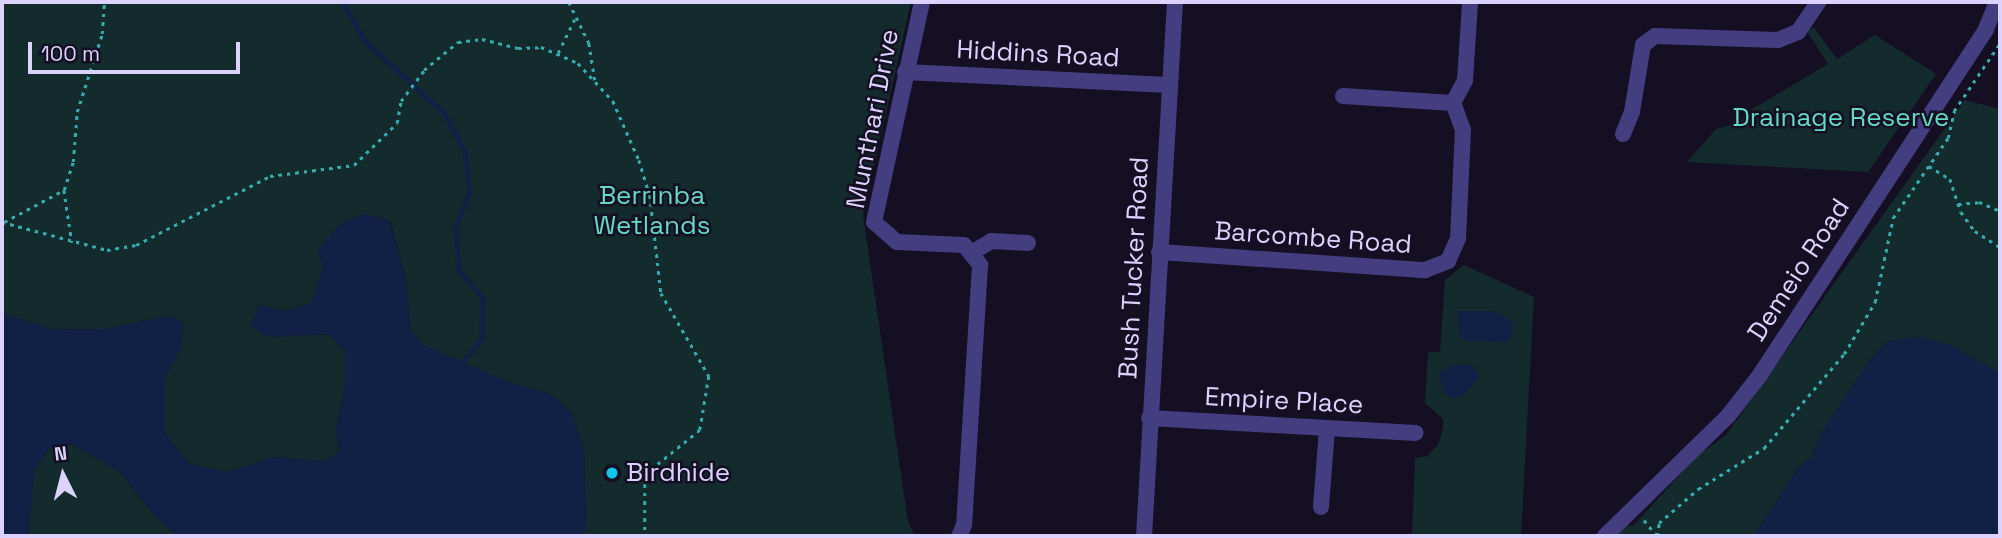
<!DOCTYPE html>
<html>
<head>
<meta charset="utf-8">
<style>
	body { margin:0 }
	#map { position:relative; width:2002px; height:538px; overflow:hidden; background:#140f23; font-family:"Space Grotesk",sans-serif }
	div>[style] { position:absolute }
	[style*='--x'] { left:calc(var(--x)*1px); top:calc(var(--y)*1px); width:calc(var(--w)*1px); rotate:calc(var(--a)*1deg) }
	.green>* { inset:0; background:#132b2c }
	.water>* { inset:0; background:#102145 }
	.stream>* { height:4.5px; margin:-2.25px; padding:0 2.25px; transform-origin:2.25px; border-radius:2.25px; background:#102145 }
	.path>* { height:2.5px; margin-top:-1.25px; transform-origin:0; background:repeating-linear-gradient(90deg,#35adaf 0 3.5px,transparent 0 8.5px) }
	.minor>* { height:16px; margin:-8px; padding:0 8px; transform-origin:8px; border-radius:8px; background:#443d7f }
	.dots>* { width:19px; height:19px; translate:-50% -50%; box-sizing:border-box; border:4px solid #140f23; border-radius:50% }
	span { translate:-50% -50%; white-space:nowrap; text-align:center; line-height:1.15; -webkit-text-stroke:5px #140f23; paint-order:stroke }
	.street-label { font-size:26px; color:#dbd3fd }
	.park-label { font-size:26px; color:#63d9c4 }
	.poi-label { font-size:26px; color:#dbd3fd }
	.left { translate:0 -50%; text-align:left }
	.frame { position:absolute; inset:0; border:4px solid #dbd3fd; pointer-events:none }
	.north { position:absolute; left:28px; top:440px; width:70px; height:70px; -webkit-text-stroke:5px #140f23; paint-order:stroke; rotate:354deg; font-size:19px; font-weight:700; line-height:28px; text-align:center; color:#dbd3fd }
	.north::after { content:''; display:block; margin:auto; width:24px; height:32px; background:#dbd3fd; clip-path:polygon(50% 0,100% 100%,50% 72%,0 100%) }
	.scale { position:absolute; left:28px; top:42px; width:212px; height:32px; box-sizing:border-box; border:4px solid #dbd3fd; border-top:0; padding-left:9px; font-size:21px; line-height:24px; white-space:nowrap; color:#dbd3fd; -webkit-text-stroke:5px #140f23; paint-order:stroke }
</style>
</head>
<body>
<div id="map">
	<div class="green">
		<div style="clip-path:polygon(2px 2px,911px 2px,863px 215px,908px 522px,915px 536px,579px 536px,586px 530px,584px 449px,572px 414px,551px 394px,507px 382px,422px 345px,410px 329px,406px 279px,390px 221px,367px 214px,342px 222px,312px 303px,284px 311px,259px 305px,267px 337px,329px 334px,345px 351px,345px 387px,336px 428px,339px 452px,324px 461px,274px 457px,227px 472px,189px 464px,164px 432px,164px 379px,181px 347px,183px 323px,170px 316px,103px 329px,54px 330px,2px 313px)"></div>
		<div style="clip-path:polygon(1814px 27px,1837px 59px,1875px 35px,1936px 74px,1868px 172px,1687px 162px,1716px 129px,1738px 123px,1754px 108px,1828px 64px,1807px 31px)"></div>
		<div style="clip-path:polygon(1965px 100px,2000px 109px,2000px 374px,1953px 346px,1820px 435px,1812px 457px,1798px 468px,1754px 536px,1615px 536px,1625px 526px,1634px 525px,1697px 456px,1726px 435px)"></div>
		<div style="clip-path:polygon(1464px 265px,1534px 297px,1521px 536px,1412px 536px,1415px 458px,1427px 456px,1438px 445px,1443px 429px,1443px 419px,1425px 403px,1428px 352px,1440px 352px,1445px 280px)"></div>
		<div style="clip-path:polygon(73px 444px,119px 471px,156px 517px,178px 536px,28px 536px,34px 469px,49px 449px)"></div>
	</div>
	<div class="water">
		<div style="clip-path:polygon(367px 214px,389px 221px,406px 279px,410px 329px,422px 344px,507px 382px,551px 394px,572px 414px,584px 449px,586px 530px,579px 536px,178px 536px,156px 517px,119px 471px,72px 444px,49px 449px,35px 469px,28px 536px,2px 536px,2px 313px,54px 330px,103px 329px,170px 316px,183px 323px,181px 347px,164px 379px,164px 432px,189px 464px,227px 472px,274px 457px,325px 461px,339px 451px,336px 428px,345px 387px,345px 351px,329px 334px,267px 337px,250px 325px,259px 305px,284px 311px,312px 303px,323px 265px,317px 250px,342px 222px)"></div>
		<div style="clip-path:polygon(1457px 311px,1493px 311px,1506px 317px,1514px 324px,1509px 342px,1466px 341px,1460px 337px)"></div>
		<div style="clip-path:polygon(1921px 337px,1953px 346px,2000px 374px,2000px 536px,1754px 536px,1798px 468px,1812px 457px,1820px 435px,1871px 358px,1889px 340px)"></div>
		<div style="clip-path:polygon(1455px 364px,1472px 365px,1480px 376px,1465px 394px,1451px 399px,1444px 392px,1439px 373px)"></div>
	</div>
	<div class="stream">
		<div style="--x:343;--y:2;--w:43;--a:61.1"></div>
		<div style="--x:364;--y:40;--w:110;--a:42.4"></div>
		<div style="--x:445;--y:114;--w:42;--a:61.6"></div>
		<div style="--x:465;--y:151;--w:40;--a:82.9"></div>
		<div style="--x:470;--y:191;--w:40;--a:111"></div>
		<div style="--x:456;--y:228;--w:43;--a:86"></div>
		<div style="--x:459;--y:271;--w:36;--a:48"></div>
		<div style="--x:483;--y:298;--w:41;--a:91.4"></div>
		<div style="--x:482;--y:339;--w:27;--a:129"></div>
	</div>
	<div class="path">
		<div style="--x:569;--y:2;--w:46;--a:64"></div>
		<div style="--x:589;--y:43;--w:38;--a:81"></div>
		<div style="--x:558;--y:53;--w:39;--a:-64"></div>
		<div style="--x:1929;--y:166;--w:25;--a:32"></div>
		<div style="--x:1950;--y:179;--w:35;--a:72"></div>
		<div style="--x:1961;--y:212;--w:24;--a:54"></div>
		<div style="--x:1975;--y:231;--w:30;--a:33"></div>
		<div style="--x:64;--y:190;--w:53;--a:81.3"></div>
		<div style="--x:1958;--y:204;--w:21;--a:-5"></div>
		<div style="--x:1979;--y:202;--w:23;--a:23"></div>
		<div style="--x:2;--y:222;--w:109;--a:14.9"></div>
		<div style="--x:107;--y:250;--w:29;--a:-10"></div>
		<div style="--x:136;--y:245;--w:151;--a:-27.2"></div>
		<div style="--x:270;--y:176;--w:85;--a:-7.5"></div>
		<div style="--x:354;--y:165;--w:60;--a:-44.3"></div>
		<div style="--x:397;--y:123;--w:22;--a:-80"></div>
		<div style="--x:401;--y:101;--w:39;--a:-53"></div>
		<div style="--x:424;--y:70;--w:44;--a:-39.5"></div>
		<div style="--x:458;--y:42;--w:24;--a:-7"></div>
		<div style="--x:482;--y:39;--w:37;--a:14"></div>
		<div style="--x:518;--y:48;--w:23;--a:-2"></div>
		<div style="--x:541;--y:47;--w:40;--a:23.4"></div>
		<div style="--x:578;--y:63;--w:52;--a:47.4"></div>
		<div style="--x:613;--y:101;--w:64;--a:66.2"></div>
		<div style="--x:639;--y:160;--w:37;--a:73"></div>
		<div style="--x:650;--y:195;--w:99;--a:83.6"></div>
		<div style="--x:661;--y:293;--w:96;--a:60"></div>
		<div style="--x:709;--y:376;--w:55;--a:99.5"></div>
		<div style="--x:700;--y:430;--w:63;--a:140.8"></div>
		<div style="--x:651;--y:470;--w:15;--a:113"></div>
		<div style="--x:645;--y:484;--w:52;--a:90"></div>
		<div style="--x:4;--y:222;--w:68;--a:-28.1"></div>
		<div style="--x:64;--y:190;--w:29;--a:-72"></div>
		<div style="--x:73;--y:162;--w:50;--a:-85.4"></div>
		<div style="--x:77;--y:112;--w:82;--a:-72.2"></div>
		<div style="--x:102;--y:34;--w:32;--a:-86"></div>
		<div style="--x:1644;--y:520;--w:21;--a:51"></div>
		<div style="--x:1657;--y:536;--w:13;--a:-81"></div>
		<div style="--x:1659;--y:523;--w:52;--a:-41.1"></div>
		<div style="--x:1698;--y:489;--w:78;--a:-31.8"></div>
		<div style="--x:1764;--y:448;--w:123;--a:-49.6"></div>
		<div style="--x:1844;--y:354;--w:61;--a:-59.2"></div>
		<div style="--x:1875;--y:302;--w:86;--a:-77.9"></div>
		<div style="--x:1893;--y:218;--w:97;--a:-55.5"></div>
		<div style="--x:1948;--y:138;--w:28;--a:-77"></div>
		<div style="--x:1954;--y:111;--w:82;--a:-55.9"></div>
	</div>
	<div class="minor">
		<div style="--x:922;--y:2;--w:225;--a:102.3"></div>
		<div style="--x:874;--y:222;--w:30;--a:41"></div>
		<div style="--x:897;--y:242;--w:67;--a:2.6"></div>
		<div style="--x:964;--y:245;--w:26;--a:51"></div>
		<div style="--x:980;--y:265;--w:260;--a:93.5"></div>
		<div style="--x:964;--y:525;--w:12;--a:114"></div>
		<div style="--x:905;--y:72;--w:264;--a:2.8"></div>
		<div style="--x:1343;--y:96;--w:110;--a:3.6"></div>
		<div style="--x:1623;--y:134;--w:24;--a:-68"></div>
		<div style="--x:1632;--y:112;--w:68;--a:-80.7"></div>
		<div style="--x:1643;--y:45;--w:15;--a:-37"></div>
		<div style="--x:1655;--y:36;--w:123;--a:1.9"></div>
		<div style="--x:1778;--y:40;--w:22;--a:-22"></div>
		<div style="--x:1798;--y:32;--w:36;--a:-56"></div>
		<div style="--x:973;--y:252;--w:21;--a:-31"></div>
		<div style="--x:991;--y:241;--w:37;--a:3"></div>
		<div style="--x:1159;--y:252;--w:267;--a:3.9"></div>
		<div style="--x:1425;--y:270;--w:25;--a:-21"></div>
		<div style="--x:1448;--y:261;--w:24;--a:-66"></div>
		<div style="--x:1458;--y:239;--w:109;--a:-87.4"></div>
		<div style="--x:1463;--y:130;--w:29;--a:-110"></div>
		<div style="--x:1453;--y:103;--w:26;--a:-62"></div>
		<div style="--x:1465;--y:80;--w:78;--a:-86.3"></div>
		<div style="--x:1149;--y:418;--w:267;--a:3.2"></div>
		<div style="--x:1321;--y:507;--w:78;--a:-85.6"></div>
		<div style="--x:1144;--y:536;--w:535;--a:-86.68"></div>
		<div style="--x:1605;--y:536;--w:172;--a:-44.3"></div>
		<div style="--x:1728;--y:416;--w:52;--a:-52"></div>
		<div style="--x:1760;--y:375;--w:413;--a:-56.8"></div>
		<div style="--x:1986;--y:29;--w:29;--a:-68"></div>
	</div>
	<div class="dots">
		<div style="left:612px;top:473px;background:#0dc7ef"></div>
	</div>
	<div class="street-label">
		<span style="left:1038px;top:54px;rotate:3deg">Hiddins Road</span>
		<span style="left:873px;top:119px;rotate:-79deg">Munthari Drive</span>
		<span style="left:1313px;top:238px;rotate:4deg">Barcombe Road</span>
		<span style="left:1134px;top:268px;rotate:-87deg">Bush Tucker Road</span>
		<span style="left:1799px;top:270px;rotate:-57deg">Demeio Road</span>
		<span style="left:1284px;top:401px;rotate:3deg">Empire Place</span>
	</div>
	<div class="park-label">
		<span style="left:1841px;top:118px">Drainage Reserve</span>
		<span style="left:652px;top:211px">Berrinba<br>Wetlands</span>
	</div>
	<div class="poi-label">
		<span class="left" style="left:626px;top:473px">Birdhide</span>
	</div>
	<div class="frame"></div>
	<div class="north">N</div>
	<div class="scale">100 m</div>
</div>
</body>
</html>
